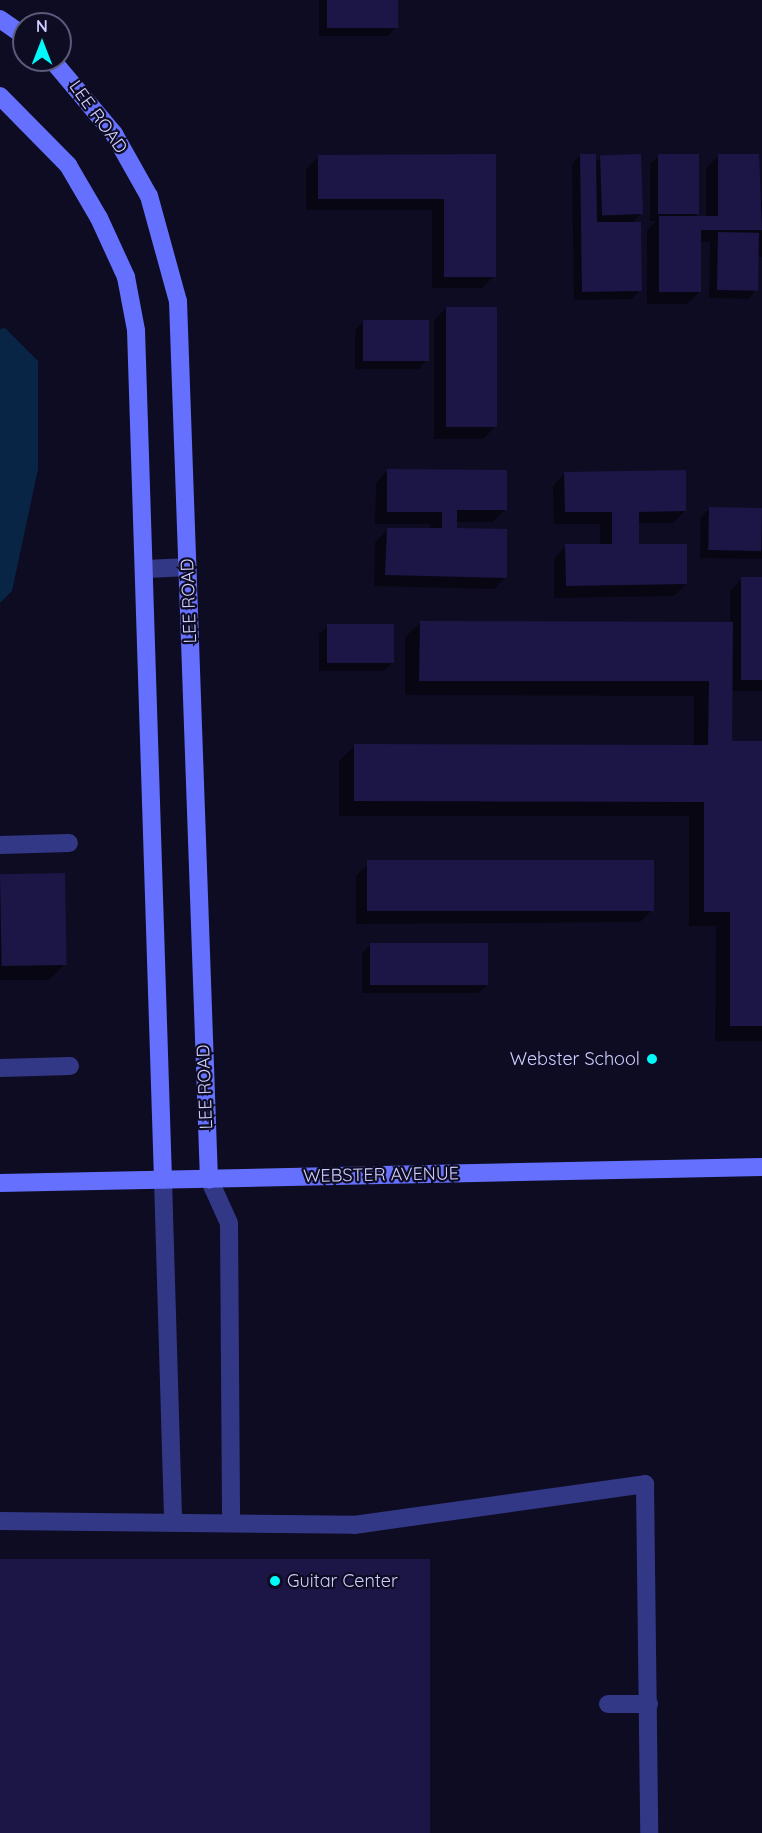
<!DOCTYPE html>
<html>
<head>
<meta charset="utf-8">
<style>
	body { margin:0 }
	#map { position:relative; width:762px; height:1833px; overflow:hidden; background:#0e0c23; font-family:Quicksand,sans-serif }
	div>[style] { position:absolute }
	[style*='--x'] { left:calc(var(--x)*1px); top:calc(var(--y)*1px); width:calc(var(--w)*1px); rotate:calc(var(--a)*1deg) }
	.water>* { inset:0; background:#082546 }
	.shadow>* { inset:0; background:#0007 }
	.building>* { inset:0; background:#1b1645; transform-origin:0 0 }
	.lane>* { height:18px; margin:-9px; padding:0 9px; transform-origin:9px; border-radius:9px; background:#333886 }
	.street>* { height:18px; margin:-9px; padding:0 9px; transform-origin:9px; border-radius:9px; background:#333886 }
	.secondary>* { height:18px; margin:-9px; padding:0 9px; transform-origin:9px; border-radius:9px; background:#6570ff }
	.dots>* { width:16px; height:16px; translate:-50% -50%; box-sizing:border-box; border:3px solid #0e0c23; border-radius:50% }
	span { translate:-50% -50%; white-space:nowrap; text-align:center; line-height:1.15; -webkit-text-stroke:4.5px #0e0c23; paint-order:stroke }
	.street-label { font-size:18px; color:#cfceff }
	.poi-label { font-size:18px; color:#cfceff }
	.right { translate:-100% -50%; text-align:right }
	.left { translate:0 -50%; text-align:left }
	.north { position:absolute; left:12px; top:12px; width:60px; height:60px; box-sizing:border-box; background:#0e0c23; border:2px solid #5b5a7b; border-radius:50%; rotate:0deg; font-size:16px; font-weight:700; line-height:24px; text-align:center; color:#cfceff }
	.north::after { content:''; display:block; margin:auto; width:21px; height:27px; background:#00f9f9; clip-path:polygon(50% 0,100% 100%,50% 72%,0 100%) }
</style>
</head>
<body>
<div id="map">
	<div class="water">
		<div style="clip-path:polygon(5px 328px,38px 361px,38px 469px,12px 591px,0 603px,0 329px)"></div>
	</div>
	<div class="shadow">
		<div style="clip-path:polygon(319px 0,396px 0,396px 27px,388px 36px,319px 36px)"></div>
		<div style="clip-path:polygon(580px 155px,595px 163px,600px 158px,641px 213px,631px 224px,640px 290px,632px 299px,574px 300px,572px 164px)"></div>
		<div style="clip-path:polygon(494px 156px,494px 276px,482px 288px,432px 288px,432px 210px,306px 210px,306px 169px,318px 157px)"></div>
		<div style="clip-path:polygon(659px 156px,698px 213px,692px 218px,706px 218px,706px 168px,718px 156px,762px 201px,762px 257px,757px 257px,756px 290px,748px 299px,709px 298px,710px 242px,699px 242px,700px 292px,687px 304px,647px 304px,647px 230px,656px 221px,650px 221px,650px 164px)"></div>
		<div style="clip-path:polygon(446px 308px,495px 427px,483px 439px,434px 439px,434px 320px)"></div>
		<div style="clip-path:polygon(363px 322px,427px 360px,419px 369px,355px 369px,355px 330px)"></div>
		<div style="clip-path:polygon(388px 470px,505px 509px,493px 522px,456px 522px,456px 530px,506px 577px,494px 589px,374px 586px,375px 542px,387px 530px,430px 530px,430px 524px,375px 524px,376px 483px)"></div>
		<div style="clip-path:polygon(565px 473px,685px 511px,673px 523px,637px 523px,638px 546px,686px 584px,674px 596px,554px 598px,554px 558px,566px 546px,600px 545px,600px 524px,554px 524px,553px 486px)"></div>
		<div style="clip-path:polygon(709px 509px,762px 510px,762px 559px,700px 558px,701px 517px)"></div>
		<div style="clip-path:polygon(742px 578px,762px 578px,762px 691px,731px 691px,731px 743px,762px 743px,762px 1041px,715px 1041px,716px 926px,689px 926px,689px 816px,339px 816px,339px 761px,354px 746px,694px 747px,694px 696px,405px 695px,405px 637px,421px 622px,730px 623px,730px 591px)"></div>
		<div style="clip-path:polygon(328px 626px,392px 663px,384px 671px,319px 671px,319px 634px)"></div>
		<div style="clip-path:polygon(368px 864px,652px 910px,640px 922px,356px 924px,356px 876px)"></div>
		<div style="clip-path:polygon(0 875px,64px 965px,49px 980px,0 980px)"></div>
		<div style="clip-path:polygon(371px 944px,487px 985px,478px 993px,362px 993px,362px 953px)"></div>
	</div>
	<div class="building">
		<div style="left:327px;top:0;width:71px;height:28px"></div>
		<div style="clip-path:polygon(496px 154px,496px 277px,444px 277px,444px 199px,318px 199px,318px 155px)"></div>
		<div style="clip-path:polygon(580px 154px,596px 154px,597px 222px,641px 222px,642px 291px,582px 292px)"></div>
		<div style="left:641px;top:154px;width:60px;height:41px;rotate:88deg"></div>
		<div style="left:658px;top:154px;width:41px;height:60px"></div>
		<div style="clip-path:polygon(718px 154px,759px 154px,762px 230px,701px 230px,701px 292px,659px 292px,659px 216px,718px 216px)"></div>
		<div style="left:718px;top:232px;width:41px;height:58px;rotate:1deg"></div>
		<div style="left:446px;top:307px;width:51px;height:120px"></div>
		<div style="left:363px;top:320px;width:66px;height:41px"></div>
		<div style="clip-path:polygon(387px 469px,507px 470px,507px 510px,457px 510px,457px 528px,507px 529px,507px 578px,385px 575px,387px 528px,442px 528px,442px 512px,387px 512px)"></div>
		<div style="clip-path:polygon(686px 470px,686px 511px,639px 512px,639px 544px,687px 544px,687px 584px,566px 586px,565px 544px,612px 544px,612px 512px,565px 512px,564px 472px)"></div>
		<div style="left:709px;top:507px;width:53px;height:43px;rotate:1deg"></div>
		<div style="left:741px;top:577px;width:21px;height:103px"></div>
		<div style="clip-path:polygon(420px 621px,733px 622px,732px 741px,762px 741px,762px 1026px,730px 1026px,730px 912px,704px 912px,704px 802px,354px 801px,354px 744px,708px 745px,709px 681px,419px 681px)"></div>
		<div style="left:327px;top:624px;width:67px;height:39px"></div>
		<div style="left:654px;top:860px;width:51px;height:287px;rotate:90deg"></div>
		<div style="left:65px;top:873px;width:92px;height:65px;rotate:89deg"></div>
		<div style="left:370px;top:943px;width:118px;height:42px"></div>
		<div style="left:0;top:1559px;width:430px;height:274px"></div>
	</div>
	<div class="lane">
		<div style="--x:0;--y:845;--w:69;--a:-1.7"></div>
		<div style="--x:0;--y:1068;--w:70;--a:-1.6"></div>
		<div style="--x:209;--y:1179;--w:48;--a:65.6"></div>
		<div style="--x:229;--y:1223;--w:300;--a:89.6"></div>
		<div style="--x:163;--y:1180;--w:342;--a:88.3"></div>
		<div style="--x:0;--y:1521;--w:354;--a:0.6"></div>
		<div style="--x:354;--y:1525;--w:294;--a:-8"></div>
		<div style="--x:645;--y:1484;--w:349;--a:89.3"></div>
		<div style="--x:608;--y:1704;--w:41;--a:0"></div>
	</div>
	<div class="street">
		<div style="--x:146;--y:569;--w:42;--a:-2.7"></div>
	</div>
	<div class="secondary">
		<div style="--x:0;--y:19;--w:29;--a:35"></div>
		<div style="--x:52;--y:60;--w:97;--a:50"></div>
		<div style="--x:114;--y:134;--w:71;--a:60.6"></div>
		<div style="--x:149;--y:196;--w:109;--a:74.6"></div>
		<div style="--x:178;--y:301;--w:879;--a:87.98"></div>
		<div style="--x:0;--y:96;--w:97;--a:45.4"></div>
		<div style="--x:68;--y:165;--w:61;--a:59.7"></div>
		<div style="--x:99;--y:218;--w:65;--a:65.4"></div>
		<div style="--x:126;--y:277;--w:54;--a:79.3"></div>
		<div style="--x:136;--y:330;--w:850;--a:88.18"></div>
		<div style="--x:0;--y:1183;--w:762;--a:-1.2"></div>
	</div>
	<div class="dots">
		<div style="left:652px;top:1059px;background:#00f9f9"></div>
		<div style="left:275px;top:1581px;background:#00f9f9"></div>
	</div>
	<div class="street-label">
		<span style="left:98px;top:117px;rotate:54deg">LEE ROAD</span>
		<span style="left:189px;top:601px;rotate:-92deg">LEE ROAD</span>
		<span style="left:205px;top:1087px;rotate:-92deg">LEE ROAD</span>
		<span style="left:381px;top:1175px;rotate:-1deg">WEBSTER AVENUE</span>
	</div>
	<div class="poi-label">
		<span class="right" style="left:640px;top:1059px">Webster School</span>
		<span class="left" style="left:287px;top:1581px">Guitar Center</span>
	</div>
	<div class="north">N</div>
</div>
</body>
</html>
